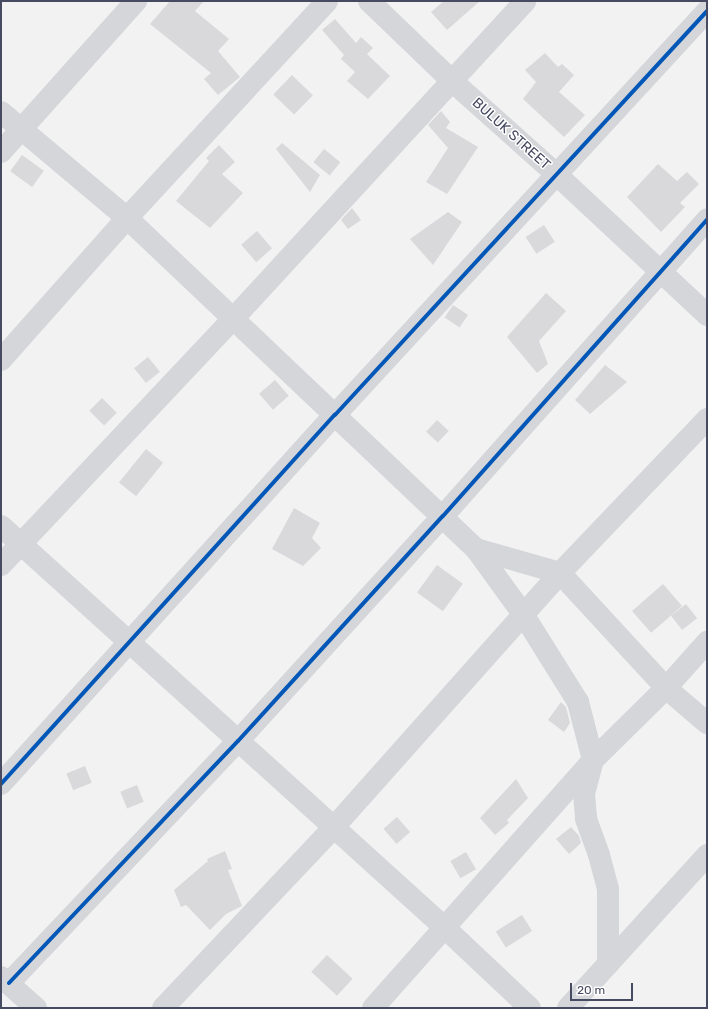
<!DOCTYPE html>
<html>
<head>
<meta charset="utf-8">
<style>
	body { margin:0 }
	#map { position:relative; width:708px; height:1009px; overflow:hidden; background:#f3f2f2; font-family:Rubik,sans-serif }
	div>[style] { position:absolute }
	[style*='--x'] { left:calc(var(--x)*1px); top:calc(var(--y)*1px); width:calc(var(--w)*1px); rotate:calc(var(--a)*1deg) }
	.building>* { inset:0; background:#d9d9db; transform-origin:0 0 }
	.minor>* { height:22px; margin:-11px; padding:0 11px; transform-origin:11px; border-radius:11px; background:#d5d6da }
	.tertiary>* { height:22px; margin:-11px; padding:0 11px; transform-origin:11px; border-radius:11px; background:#d5d6da }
	.cycleway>* { height:4px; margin:-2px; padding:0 2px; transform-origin:2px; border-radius:2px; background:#0057b8 }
	span { translate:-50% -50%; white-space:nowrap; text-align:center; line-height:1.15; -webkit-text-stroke:3px #fff; paint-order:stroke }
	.street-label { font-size:14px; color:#474b61 }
	.frame { position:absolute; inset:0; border:2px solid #474b61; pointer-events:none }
	.scale { position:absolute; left:570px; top:983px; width:63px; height:18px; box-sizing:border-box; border:2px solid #474b61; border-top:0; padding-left:5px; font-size:12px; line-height:14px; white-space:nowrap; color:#474b61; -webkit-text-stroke:3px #fff; paint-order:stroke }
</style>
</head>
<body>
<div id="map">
	<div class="building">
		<div style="clip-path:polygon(170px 1px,204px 1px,195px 11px,229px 39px,218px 51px,240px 77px,218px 95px,204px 79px,211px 73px,150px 24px)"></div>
		<div style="clip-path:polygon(444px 1px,480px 1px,447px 30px,431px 12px)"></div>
		<div style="clip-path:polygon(335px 19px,356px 43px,361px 37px,373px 48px,367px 54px,390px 76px,368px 99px,347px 81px,355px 72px,341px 59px,344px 55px,322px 30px)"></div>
		<div style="clip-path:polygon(545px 53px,558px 67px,562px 64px,574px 75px,559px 92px,585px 115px,564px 137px,523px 99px,536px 82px,525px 70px)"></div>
		<div style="left:292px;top:75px;width:29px;height:27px;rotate:44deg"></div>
		<div style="clip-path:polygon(441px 111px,450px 122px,446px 128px,478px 147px,447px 194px,426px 182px,448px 148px,428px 125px)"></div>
		<div style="clip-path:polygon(282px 143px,320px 175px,310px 192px,276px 149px)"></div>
		<div style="clip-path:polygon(219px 145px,235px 162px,222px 174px,243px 193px,210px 228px,176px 201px,209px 161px,206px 158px)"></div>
		<div style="left:324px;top:149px;width:21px;height:17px;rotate:39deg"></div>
		<div style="left:22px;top:155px;width:27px;height:20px;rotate:36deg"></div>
		<div style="clip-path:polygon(658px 164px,677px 181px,687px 172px,699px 184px,680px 203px,685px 207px,661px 232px,627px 197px)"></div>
		<div style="clip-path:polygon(352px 208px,361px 220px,348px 229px,341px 220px)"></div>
		<div style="clip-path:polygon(448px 212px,462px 222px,433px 265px,410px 239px)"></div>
		<div style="left:544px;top:225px;width:20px;height:22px;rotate:57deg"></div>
		<div style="left:257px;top:231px;width:23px;height:21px;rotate:49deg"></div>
		<div style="clip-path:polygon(546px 293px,566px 311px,539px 341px,548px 364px,537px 373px,507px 337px)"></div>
		<div style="left:453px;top:305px;width:18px;height:15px;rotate:34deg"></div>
		<div style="left:148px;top:357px;width:19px;height:18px;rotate:51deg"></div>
		<div style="clip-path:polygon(605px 365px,627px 382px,590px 414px,575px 400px)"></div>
		<div style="left:275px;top:380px;width:21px;height:21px;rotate:49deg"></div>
		<div style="left:102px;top:398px;width:21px;height:18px;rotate:45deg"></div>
		<div style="left:437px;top:420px;width:16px;height:16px;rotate:43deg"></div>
		<div style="left:146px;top:449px;width:22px;height:43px;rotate:39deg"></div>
		<div style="clip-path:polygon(294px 508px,320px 523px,312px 538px,321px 548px,303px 566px,272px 549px)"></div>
		<div style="left:437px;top:565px;width:32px;height:34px;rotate:36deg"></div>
		<div style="left:663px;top:584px;width:29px;height:41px;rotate:49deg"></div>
		<div style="left:686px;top:604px;width:18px;height:19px;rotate:52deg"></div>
		<div style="clip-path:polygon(561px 702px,566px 707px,570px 723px,564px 732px,548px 720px)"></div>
		<div style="left:85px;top:766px;width:18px;height:20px;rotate:68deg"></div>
		<div style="clip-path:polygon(516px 779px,528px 798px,507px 820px,509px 823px,495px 835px,480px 818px)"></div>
		<div style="left:137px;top:785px;width:18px;height:18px;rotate:68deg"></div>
		<div style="left:397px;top:817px;width:20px;height:18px;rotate:49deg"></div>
		<div style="clip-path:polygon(571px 827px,579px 836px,581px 843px,569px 854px,556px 839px)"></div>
		<div style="clip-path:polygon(225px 851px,232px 869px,228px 870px,242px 906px,226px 914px,210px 930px,186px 905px,181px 907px,174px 890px,208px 861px,207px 859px)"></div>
		<div style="left:466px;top:852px;width:20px;height:18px;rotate:60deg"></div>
		<div style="left:522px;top:915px;width:19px;height:31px;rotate:58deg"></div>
		<div style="left:327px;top:955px;width:35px;height:23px;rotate:43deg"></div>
	</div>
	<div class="minor">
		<div style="--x:1;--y:112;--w:165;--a:40.1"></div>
		<div style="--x:127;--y:218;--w:481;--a:43.5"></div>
		<div style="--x:476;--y:549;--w:87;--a:15.9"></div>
		<div style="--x:560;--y:573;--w:156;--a:47.3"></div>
		<div style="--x:666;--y:688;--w:54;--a:40.5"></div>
		<div style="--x:1;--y:152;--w:203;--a:-48.2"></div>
		<div style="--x:1;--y:360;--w:190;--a:-48.4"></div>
		<div style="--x:127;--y:218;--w:295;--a:-47.3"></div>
		<div style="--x:1;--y:526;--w:598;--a:42.15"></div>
		<div style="--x:444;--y:927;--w:118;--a:43.3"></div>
		<div style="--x:476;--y:549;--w:80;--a:54.1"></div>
		<div style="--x:523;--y:614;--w:104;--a:58"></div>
		<div style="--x:578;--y:702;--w:60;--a:75.5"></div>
		<div style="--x:593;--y:760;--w:35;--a:105"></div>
		<div style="--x:584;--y:794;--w:25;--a:85"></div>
		<div style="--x:586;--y:819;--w:38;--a:70"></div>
		<div style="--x:599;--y:855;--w:35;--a:75"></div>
		<div style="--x:608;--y:889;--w:75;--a:90"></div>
		<div style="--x:1;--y:565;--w:338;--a:-46.7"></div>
		<div style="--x:233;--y:319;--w:432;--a:-47.4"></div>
		<div style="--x:1;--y:784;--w:498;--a:-47.9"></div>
		<div style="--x:335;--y:415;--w:549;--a:-47.36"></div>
		<div style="--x:1;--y:977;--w:47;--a:41.5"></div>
		<div style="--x:9;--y:983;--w:333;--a:-46.6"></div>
		<div style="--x:238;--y:741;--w:304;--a:-47.7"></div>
		<div style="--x:443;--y:516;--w:397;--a:-48.3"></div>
		<div style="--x:163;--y:1008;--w:249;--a:-46.6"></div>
		<div style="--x:334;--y:827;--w:340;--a:-48.3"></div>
		<div style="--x:560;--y:573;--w:213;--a:-46.3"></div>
		<div style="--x:373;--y:1008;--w:332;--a:-48.4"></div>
		<div style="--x:593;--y:760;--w:103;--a:-44.6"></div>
		<div style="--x:666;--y:688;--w:62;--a:-48.3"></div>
		<div style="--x:568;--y:1008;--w:207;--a:-47.7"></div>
	</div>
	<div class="tertiary">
		<div style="--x:369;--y:1;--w:115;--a:43.9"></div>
		<div style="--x:452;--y:81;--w:140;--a:41.8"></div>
		<div style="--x:556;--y:174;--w:207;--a:43"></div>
	</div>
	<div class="cycleway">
		<div style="--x:1;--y:784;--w:498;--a:-47.9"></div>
		<div style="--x:335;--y:415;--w:549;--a:-47.36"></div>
		<div style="--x:9;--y:983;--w:333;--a:-46.6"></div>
		<div style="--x:238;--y:741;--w:304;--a:-47.7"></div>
		<div style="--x:443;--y:516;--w:397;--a:-48.3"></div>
	</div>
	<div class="street-label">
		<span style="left:511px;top:134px;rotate:42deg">BULUK STREET</span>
	</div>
	<div class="frame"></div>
	<div class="scale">20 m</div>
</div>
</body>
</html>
